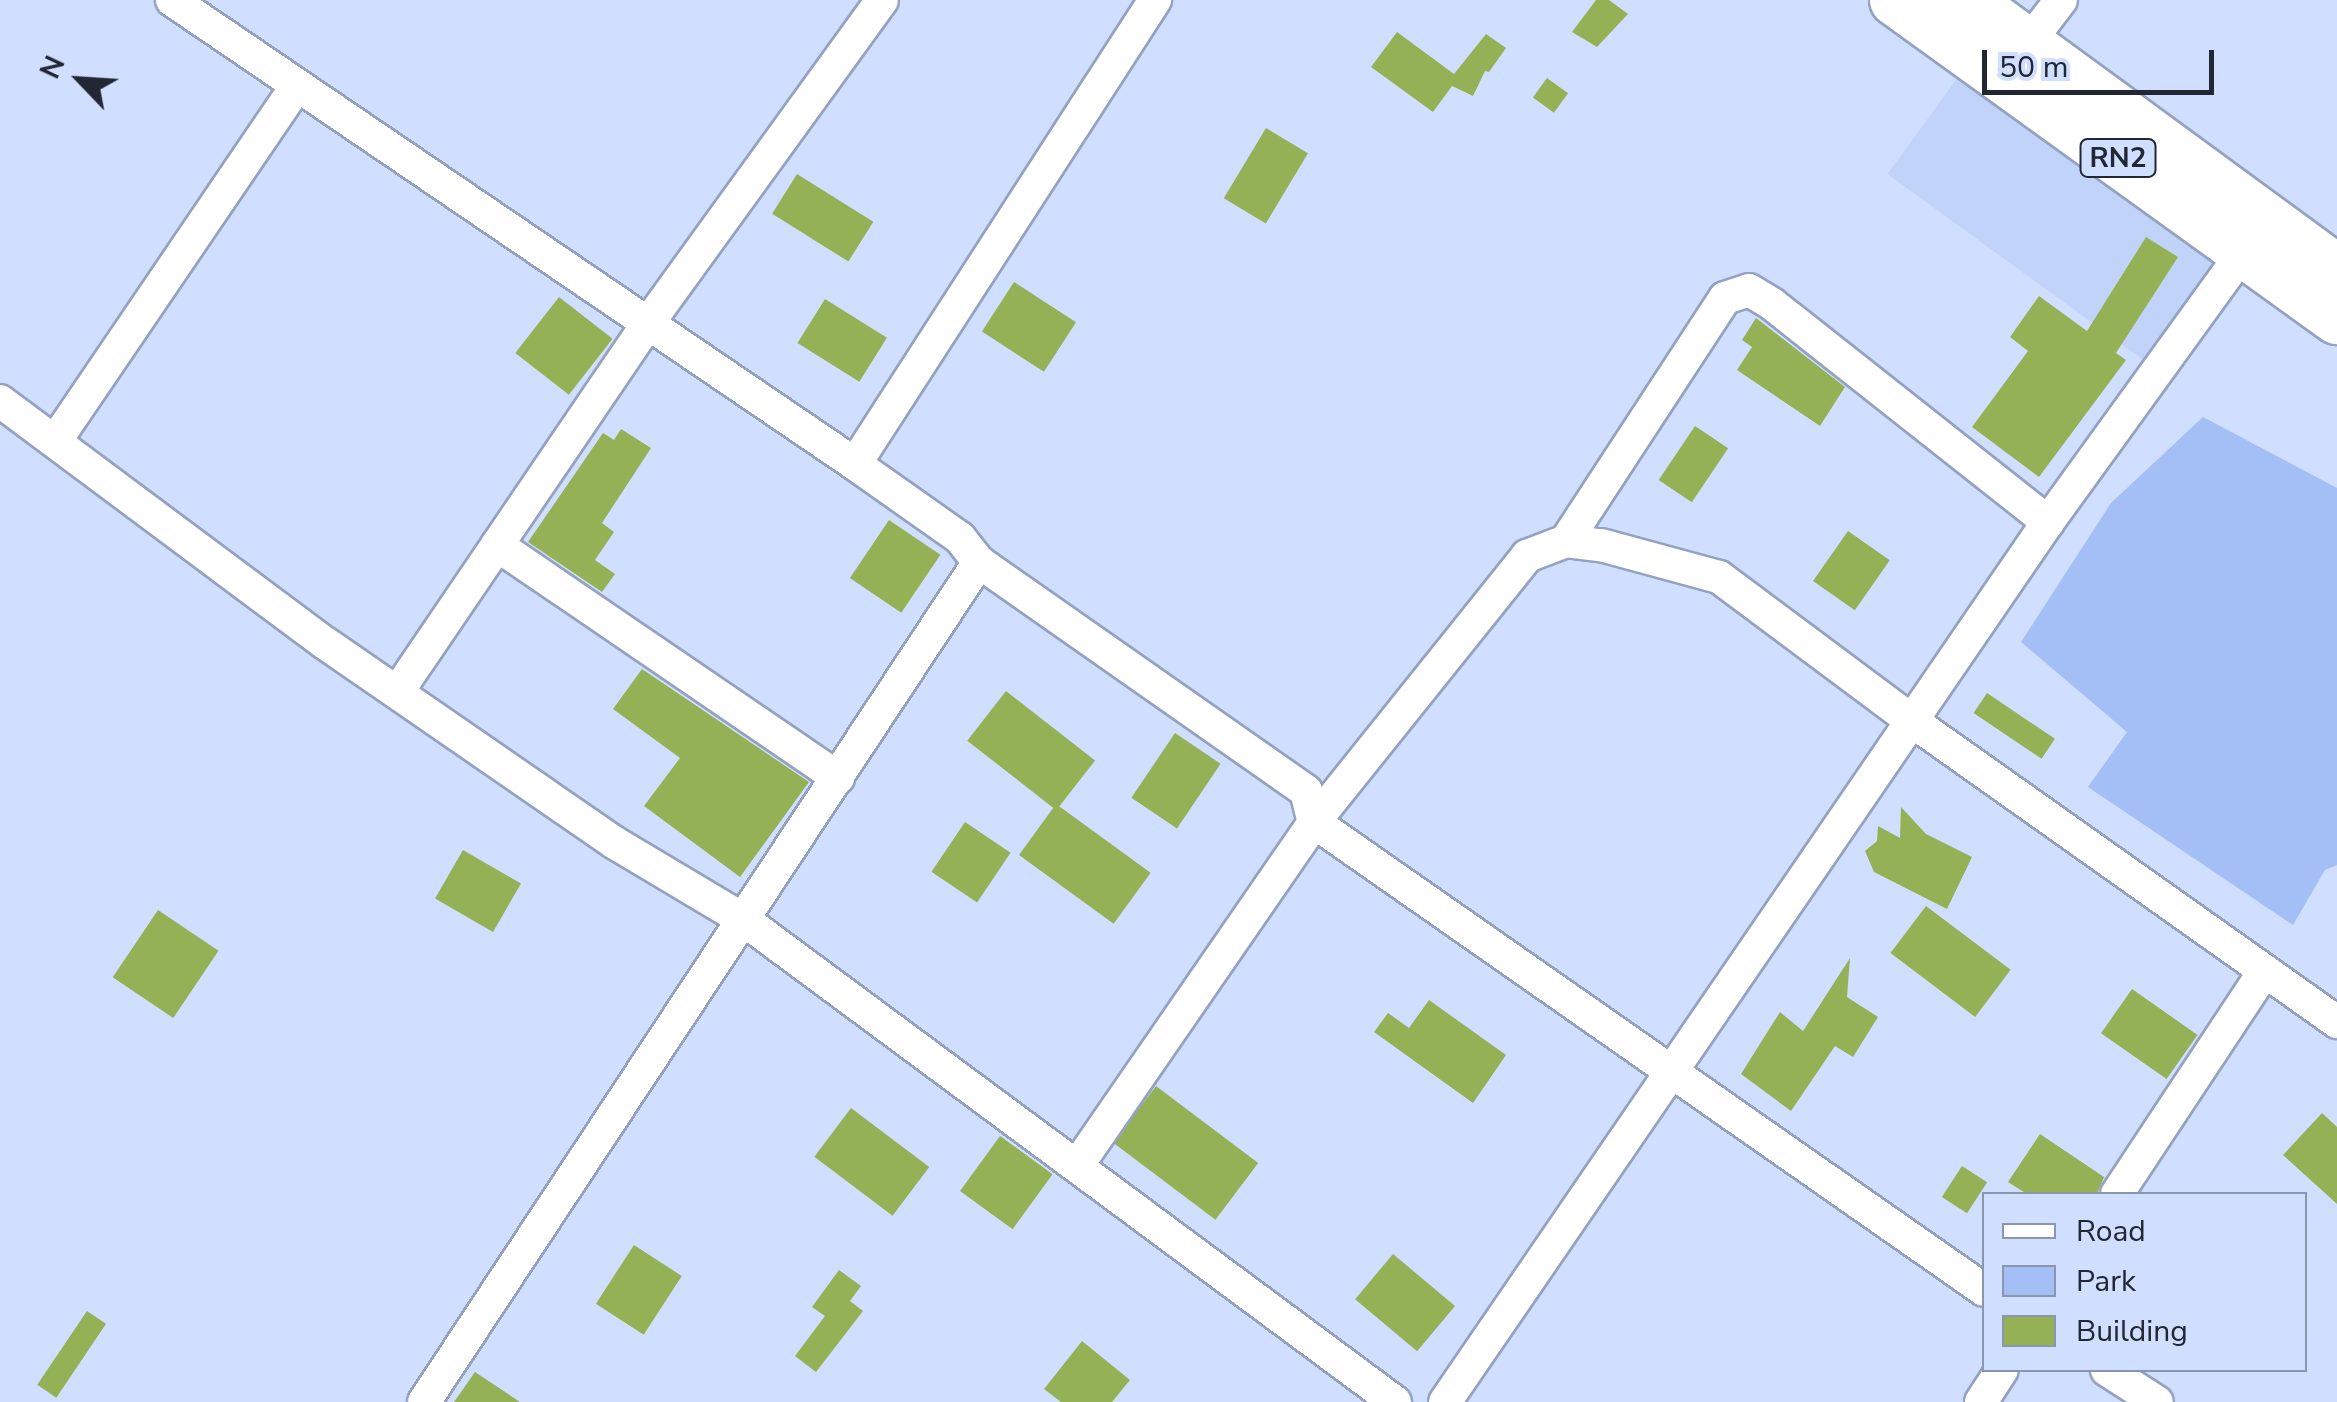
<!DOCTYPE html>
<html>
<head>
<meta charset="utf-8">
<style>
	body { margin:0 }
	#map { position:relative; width:2337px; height:1402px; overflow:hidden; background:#d0dfff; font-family:"Nunito Sans",sans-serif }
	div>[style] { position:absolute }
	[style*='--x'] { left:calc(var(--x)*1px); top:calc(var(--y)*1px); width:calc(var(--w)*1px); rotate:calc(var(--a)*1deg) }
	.built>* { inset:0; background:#c1d3f9; transform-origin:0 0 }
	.green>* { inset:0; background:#a4bef6 }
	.building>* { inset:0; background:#95b156; transform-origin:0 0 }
	.roads { filter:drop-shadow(2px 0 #94a2c0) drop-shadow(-2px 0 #94a2c0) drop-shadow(0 2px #94a2c0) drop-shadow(0 -2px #94a2c0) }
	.minor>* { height:32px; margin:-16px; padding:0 16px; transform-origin:16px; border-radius:16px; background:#fff }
	.trunk>* { height:52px; margin:-26px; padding:0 26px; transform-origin:26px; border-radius:26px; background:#fff }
	span { translate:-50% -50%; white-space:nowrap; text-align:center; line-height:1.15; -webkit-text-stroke:10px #d0dfff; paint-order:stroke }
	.shield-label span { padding:2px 8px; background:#d0dfff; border:2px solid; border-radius:8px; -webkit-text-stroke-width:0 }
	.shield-label { font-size:28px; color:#222833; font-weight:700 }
	.legend { position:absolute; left:1982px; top:1192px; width:325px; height:180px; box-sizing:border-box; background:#d0dfff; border:2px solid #8a96ad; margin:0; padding:12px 18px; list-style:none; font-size:30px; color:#222833 }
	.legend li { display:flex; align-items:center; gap:20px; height:50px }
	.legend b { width:50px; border:2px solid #8a96ad }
	.north { position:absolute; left:30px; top:30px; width:100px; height:100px; -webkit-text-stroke:8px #d0dfff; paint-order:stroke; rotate:295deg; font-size:28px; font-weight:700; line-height:40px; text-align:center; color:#222833 }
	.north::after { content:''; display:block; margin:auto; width:35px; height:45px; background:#222833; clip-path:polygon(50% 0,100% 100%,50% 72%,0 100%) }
	.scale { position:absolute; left:1982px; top:50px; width:232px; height:45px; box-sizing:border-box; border:5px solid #222833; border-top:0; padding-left:12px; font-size:30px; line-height:35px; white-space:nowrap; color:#222833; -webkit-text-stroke:8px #d0dfff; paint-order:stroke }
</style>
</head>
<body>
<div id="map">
	<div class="built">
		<div style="left:1958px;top:77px;width:318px;height:120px;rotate:36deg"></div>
	</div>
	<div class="green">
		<div style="clip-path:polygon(2203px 417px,2337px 488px,2337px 865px,2325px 870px,2293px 925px,2088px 787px,2127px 732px,2021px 642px,2111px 503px)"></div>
	</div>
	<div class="building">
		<div style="clip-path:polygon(1596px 0,1609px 0,1628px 14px,1597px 47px,1572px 32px)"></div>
		<div style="clip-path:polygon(1397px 32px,1454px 74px,1486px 34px,1506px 48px,1489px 72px,1485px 71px,1473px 96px,1452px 86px,1433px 112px,1371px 67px)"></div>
		<div style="left:1547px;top:78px;width:26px;height:24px;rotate:36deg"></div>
		<div style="left:1266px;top:128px;width:49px;height:82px;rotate:31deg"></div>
		<div style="left:797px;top:174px;width:90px;height:47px;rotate:32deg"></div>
		<div style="clip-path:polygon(2146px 237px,2178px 257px,2116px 353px,2126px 360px,2039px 477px,1972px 427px,2028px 351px,2010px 337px,2039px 296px,2087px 331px)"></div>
		<div style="left:1014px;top:282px;width:74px;height:59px;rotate:33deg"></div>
		<div style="left:559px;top:297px;width:68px;height:71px;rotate:38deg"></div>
		<div style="left:825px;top:299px;width:73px;height:52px;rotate:32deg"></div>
		<div style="clip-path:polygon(1756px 318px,1845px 387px,1820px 426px,1737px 370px,1752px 347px,1742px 340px)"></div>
		<div style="left:1695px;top:426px;width:40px;height:65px;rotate:34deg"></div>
		<div style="clip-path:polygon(621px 429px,651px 448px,602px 523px,614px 532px,595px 560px,615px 574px,602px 592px,528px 542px,603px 433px,614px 440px)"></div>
		<div style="left:889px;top:520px;width:62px;height:70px;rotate:34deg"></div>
		<div style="left:1848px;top:531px;width:51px;height:61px;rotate:35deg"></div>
		<div style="clip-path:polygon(642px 669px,809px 782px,740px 877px,644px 806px,680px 758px,613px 709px)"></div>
		<div style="left:1006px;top:691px;width:113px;height:63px;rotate:38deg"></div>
		<div style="left:1987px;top:693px;width:82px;height:24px;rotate:34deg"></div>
		<div style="left:1175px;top:733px;width:55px;height:78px;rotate:34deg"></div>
		<div style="left:1056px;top:804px;width:117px;height:63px;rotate:36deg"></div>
		<div style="clip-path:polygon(1901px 807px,1926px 834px,1972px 857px,1947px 909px,1874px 872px,1865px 851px,1877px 841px,1878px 826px,1900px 838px)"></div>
		<div style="left:965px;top:822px;width:55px;height:60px;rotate:34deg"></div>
		<div style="left:463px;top:850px;width:67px;height:56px;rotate:30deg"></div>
		<div style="left:1926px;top:906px;width:106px;height:59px;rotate:37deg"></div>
		<div style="left:158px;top:910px;width:73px;height:81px;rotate:34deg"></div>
		<div style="clip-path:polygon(1850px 958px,1847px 997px,1878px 1017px,1853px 1057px,1835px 1046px,1791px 1111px,1741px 1074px,1780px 1012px,1803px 1031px)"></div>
		<div style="left:2132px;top:989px;width:80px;height:54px;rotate:35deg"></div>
		<div style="clip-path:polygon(1429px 1000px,1506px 1055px,1473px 1103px,1374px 1032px,1388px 1013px,1409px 1028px)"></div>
		<div style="left:1156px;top:1086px;width:128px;height:71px;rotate:37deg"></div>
		<div style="left:851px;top:1108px;width:98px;height:61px;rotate:37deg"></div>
		<div style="clip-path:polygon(2322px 1113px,2337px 1127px,2337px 1204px,2283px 1155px)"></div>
		<div style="clip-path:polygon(2040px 1134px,2104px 1177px,2097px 1194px,2027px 1194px,2008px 1182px)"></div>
		<div style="left:1000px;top:1136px;width:65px;height:68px;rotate:36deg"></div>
		<div style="left:1962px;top:1166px;width:30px;height:37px;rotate:33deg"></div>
		<div style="left:634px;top:1245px;width:57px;height:70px;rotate:33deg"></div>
		<div style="left:1393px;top:1254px;width:81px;height:59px;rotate:40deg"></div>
		<div style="clip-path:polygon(839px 1270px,861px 1286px,850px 1301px,863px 1311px,816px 1372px,795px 1356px,825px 1316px,812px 1307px)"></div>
		<div style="left:87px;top:1311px;width:23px;height:89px;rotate:34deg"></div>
		<div style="clip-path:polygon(1082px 1341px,1130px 1380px,1112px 1402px,1061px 1402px,1044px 1389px)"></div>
		<div style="clip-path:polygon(475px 1372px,520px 1402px,454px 1402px)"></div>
	</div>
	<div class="roads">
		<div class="minor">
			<div style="--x:172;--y:0;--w:826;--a:34.19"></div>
			<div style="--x:855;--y:464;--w:128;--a:35.2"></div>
			<div style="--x:960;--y:538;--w:31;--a:52"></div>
			<div style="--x:979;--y:562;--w:1007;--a:123.45"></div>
			<div style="--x:2028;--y:43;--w:54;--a:-52.5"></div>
			<div style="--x:0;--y:401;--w:405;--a:36.7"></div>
			<div style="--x:325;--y:643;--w:352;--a:34.6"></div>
			<div style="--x:615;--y:843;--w:150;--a:30.8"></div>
			<div style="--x:744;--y:920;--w:810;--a:36.52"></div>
			<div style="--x:56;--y:440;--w:429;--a:-55.8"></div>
			<div style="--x:855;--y:464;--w:553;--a:-57.12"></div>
			<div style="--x:1566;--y:541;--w:290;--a:-56.8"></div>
			<div style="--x:1725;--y:298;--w:25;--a:-18"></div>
			<div style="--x:1749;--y:290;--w:27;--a:31"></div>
			<div style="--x:1772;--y:304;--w:352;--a:38.3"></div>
			<div style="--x:497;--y:545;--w:413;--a:34.3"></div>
			<div style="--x:979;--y:562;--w:399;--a:35"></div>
			<div style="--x:1306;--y:791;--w:32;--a:76"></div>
			<div style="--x:1314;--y:822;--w:817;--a:34.93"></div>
			<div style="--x:398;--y:691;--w:446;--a:-55.8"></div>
			<div style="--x:649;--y:322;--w:397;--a:-54.1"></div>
			<div style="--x:1077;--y:1166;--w:418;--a:-55.4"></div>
			<div style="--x:1314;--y:822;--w:341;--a:-51.3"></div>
			<div style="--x:1527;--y:556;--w:42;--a:-21"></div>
			<div style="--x:1566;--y:541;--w:35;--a:7"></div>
			<div style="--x:1601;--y:545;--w:122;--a:15.2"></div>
			<div style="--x:1719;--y:577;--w:241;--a:36.7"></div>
			<div style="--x:1912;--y:721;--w:521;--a:35.31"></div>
			<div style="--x:2117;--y:1194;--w:265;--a:-56.5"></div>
			<div style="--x:2107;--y:1370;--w:59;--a:32.6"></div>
			<div style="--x:1445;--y:1402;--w:1067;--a:-55.58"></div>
			<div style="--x:2048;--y:522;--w:334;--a:-54.1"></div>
			<div style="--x:1981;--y:1402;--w:38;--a:-57"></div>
		</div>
		<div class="trunk">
			<div style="--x:1896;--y:0;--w:544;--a:35.79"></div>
			<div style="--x:1966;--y:0;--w:460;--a:36.2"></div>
		</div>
	</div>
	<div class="shield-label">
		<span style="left:2118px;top:158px">RN2</span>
	</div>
	<ul class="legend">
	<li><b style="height:12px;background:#fff"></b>Road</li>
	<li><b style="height:28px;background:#a4bef6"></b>Park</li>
	<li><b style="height:28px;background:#95b156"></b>Building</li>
	</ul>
	<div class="north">N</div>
	<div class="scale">50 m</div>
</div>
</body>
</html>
